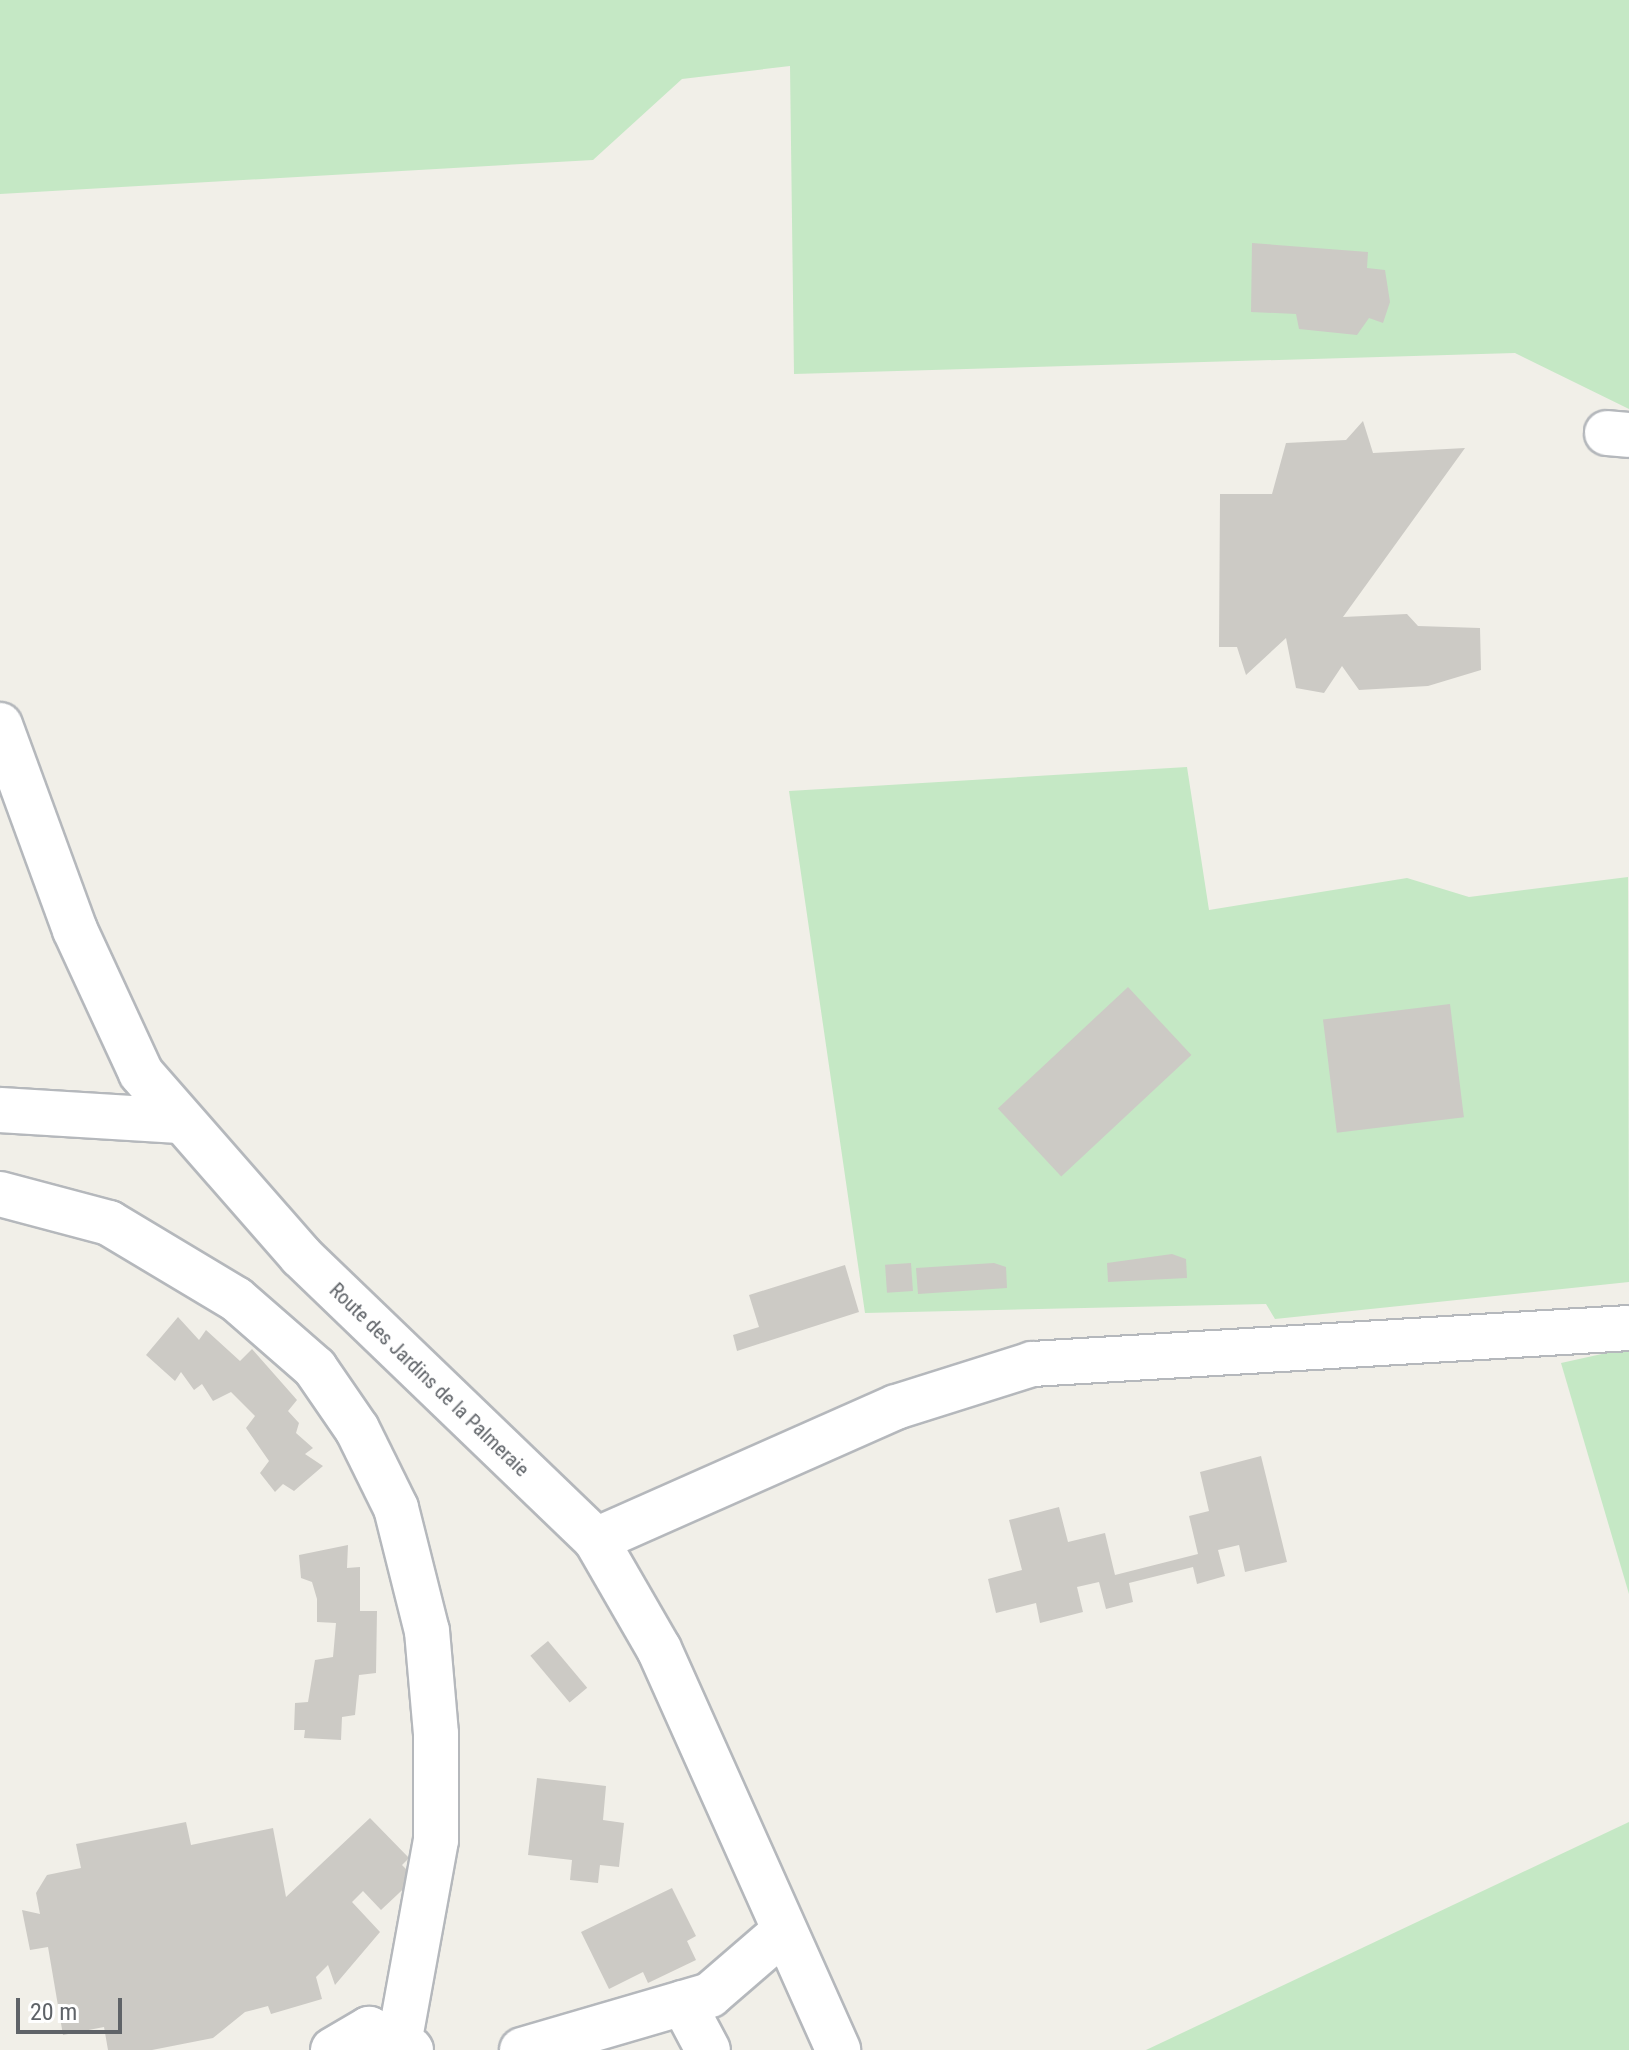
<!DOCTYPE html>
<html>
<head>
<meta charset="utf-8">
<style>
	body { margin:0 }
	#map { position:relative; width:1629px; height:2050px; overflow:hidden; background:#f1efe8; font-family:"Roboto Condensed",sans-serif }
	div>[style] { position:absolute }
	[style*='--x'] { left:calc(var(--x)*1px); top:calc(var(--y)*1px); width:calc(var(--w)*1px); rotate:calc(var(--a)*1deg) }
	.green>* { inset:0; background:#c5e8c5 }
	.building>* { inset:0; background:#cccac5; transform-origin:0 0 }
	.roads { filter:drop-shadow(2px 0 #b5b8bc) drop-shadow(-2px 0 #b5b8bc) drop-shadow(0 2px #b5b8bc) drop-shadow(0 -2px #b5b8bc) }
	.minor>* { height:44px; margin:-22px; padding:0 22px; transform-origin:22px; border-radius:22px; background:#fff }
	span { translate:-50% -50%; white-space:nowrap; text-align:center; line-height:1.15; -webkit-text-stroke:6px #fff; paint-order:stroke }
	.street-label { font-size:20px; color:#5f6368 }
	.scale { position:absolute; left:16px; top:1998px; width:106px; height:36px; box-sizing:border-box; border:4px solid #5f6368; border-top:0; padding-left:10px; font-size:24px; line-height:28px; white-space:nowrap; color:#5f6368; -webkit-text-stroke:6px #fff; paint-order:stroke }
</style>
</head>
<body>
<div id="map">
	<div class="green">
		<div style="clip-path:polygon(0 0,1629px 0,1629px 409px,1515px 353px,794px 374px,790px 66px,682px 79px,593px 160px,0 194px)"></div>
		<div style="clip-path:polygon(1187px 767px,1209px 910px,1407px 878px,1469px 897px,1628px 877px,1629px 1282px,1275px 1319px,1266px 1304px,865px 1313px,789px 791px)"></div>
		<div style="clip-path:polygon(1629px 1348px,1629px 1594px,1561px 1363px)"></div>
		<div style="clip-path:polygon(1629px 1822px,1629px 2050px,1146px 2050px)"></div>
	</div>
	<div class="building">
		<div style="clip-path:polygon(1252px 243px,1368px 252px,1367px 268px,1385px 270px,1390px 302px,1383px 323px,1369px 318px,1357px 335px,1299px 329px,1296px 314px,1251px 312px)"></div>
		<div style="clip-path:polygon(1363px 421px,1373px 453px,1465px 448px,1343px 617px,1407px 614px,1418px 626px,1480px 628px,1481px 670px,1428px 686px,1359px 690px,1342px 666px,1324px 693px,1296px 688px,1286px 638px,1246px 675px,1237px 647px,1219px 647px,1220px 494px,1272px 494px,1286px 443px,1346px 440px)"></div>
		<div style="left:1128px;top:987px;width:93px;height:178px;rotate:47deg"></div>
		<div style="left:1450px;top:1004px;width:114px;height:128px;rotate:83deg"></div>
		<div style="clip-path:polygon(1172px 1254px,1186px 1259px,1187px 1278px,1108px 1282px,1107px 1263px)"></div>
		<div style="left:911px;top:1263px;width:28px;height:26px;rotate:86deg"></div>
		<div style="clip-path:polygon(994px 1263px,1006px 1267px,1007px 1288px,918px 1294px,916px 1268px)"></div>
		<div style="clip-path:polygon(845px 1265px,859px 1312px,737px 1351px,733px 1335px,759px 1327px,749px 1295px)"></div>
		<div style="clip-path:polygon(178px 1317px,199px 1340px,206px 1330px,240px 1361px,252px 1349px,297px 1400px,288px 1411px,299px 1423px,296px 1433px,313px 1448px,305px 1454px,323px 1466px,294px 1491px,283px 1484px,275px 1492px,260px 1473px,269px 1461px,246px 1428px,255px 1416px,231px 1392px,213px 1401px,202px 1384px,194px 1390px,181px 1372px,175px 1381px,146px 1355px)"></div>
		<div style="clip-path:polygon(1261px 1456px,1287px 1562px,1245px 1572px,1239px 1545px,1218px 1550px,1225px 1576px,1197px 1584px,1193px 1567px,1129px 1583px,1133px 1602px,1106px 1609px,1099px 1582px,1077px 1587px,1083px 1612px,1040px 1623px,1036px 1603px,996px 1613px,988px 1579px,1022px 1570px,1009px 1520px,1059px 1507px,1068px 1542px,1105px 1533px,1115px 1575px,1198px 1554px,1189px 1516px,1209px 1511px,1200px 1472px)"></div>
		<div style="clip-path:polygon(348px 1545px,347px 1568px,360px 1567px,360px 1611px,377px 1611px,376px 1673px,359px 1675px,355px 1715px,342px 1717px,341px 1740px,304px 1738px,305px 1730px,294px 1730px,295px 1703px,308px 1702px,315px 1660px,333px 1657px,336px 1623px,317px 1622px,317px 1599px,312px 1582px,301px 1578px,299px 1555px)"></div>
		<div style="left:548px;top:1641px;width:61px;height:23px;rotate:50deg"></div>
		<div style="clip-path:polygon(537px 1778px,606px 1786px,603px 1820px,624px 1823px,619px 1867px,600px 1865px,598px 1883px,570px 1880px,572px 1860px,528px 1855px)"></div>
		<div style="clip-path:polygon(370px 1818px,409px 1858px,402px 1865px,415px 1878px,381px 1910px,363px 1891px,352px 1902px,380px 1932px,335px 1985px,328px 1965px,316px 1977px,322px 1999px,271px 2014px,268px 2006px,245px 2012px,213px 2038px,152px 2050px,108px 2050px,104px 2027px,63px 2035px,48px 1947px,30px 1950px,22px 1910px,40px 1914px,36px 1893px,47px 1875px,81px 1868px,76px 1844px,186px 1822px,191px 1845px,273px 1828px,286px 1897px)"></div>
		<div style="clip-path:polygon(672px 1888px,696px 1936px,687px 1941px,696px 1960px,648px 1983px,643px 1972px,609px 1989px,581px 1932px)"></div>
	</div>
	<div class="roads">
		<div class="minor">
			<div style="--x:1607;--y:433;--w:22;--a:5"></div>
			<div style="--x:0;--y:725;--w:218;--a:69.9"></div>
			<div style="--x:75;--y:930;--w:157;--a:65.2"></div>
			<div style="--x:141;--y:1073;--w:243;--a:48.8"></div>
			<div style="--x:301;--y:1256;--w:409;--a:43.9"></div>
			<div style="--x:596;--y:1540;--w:126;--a:60"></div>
			<div style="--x:659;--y:1649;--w:439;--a:65.9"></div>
			<div style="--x:0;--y:1110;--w:178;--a:3.5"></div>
			<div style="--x:0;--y:1194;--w:113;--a:14.9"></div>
			<div style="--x:109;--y:1223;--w:148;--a:30.9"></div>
			<div style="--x:236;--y:1299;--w:105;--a:41.1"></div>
			<div style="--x:315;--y:1368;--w:74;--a:55.5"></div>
			<div style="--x:357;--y:1429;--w:88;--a:63.7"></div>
			<div style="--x:396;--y:1508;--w:127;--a:75.9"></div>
			<div style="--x:427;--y:1631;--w:103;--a:85"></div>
			<div style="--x:436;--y:1734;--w:106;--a:90"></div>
			<div style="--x:436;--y:1840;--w:202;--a:100.3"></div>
			<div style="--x:596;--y:1540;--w:328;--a:-23.9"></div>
			<div style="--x:896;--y:1407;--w:143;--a:-17.5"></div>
			<div style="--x:1032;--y:1364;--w:598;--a:-3.45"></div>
			<div style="--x:683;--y:2003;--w:53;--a:62"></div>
			<div style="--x:333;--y:2050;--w:42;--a:-30.3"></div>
			<div style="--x:369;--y:2029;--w:47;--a:26.6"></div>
			<div style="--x:522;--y:2050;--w:196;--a:-16.3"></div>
			<div style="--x:710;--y:1995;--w:96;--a:-40.8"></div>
		</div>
	</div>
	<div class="street-label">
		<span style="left:429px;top:1380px;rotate:44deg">Route des Jardins de la Palmeraie</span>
	</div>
	<div class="scale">20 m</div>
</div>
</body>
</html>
